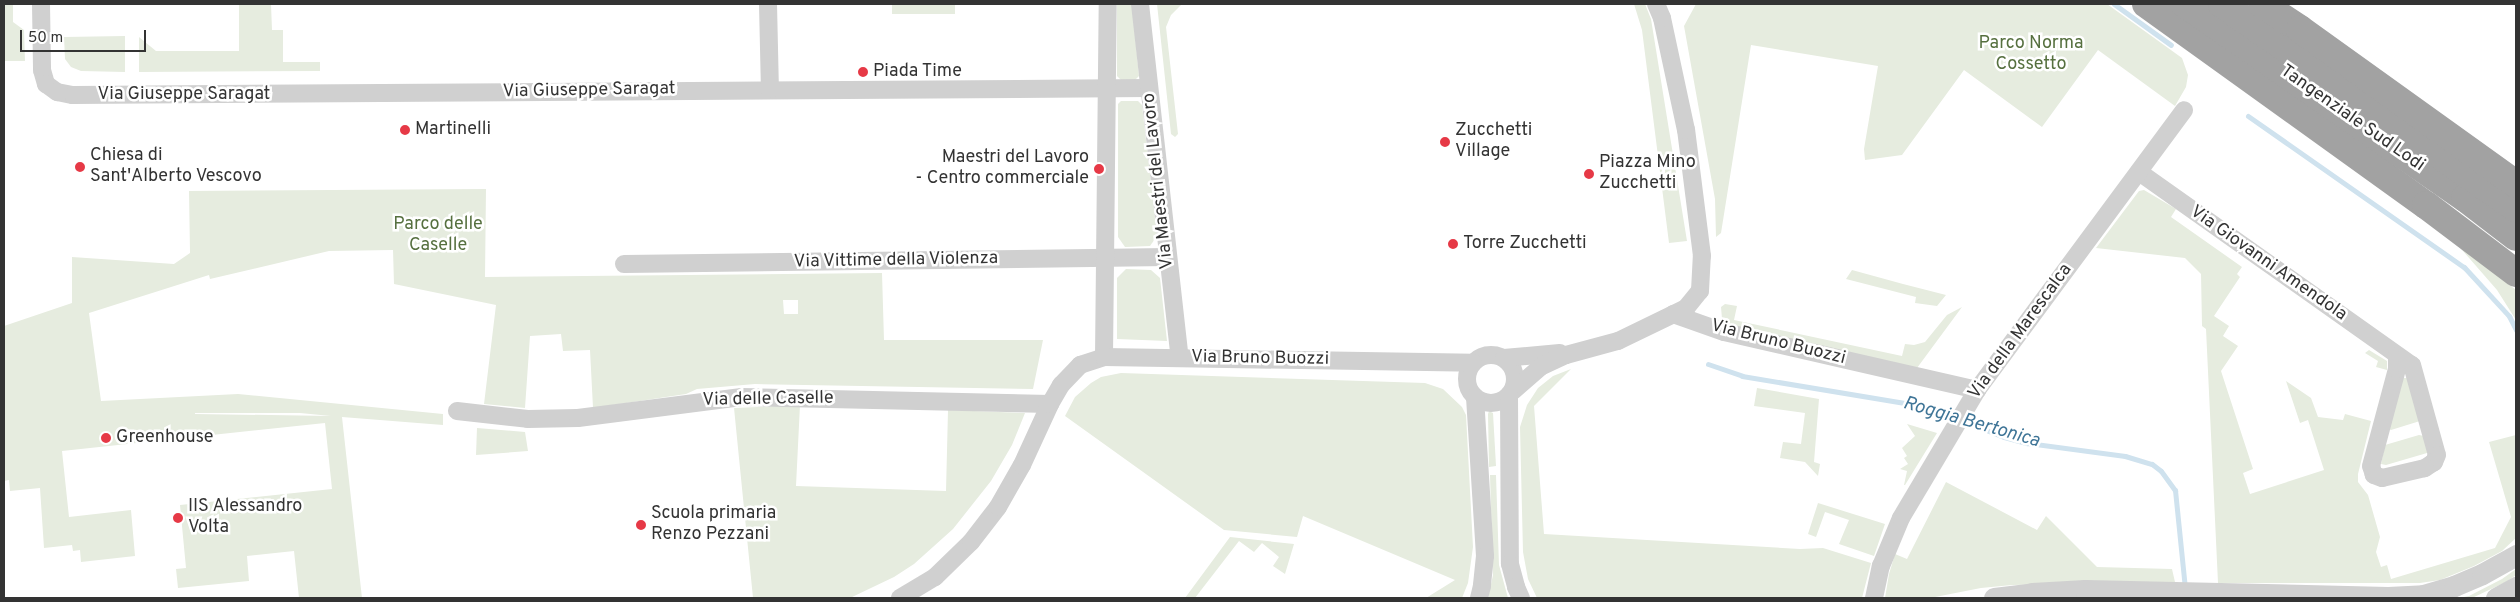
<!DOCTYPE html>
<html>
<head>
<meta charset="utf-8">
<style>
	body { margin:0 }
	#map { position:relative; width:2520px; height:602px; overflow:hidden; background:#fff; font-family:Overpass,sans-serif }
	div>[style] { position:absolute }
	[style*='--x'] { left:calc(var(--x)*1px); top:calc(var(--y)*1px); width:calc(var(--w)*1px); rotate:calc(var(--a)*1deg) }
	.green>* { inset:0; background:#e6ecdf; transform-origin:0 0 }
	.stream>* { height:5px; margin:-2.5px; padding:0 2.5px; transform-origin:2.5px; border-radius:2.5px; background:#cfe2ee }
	.minor>* { height:18px; margin:-9px; padding:0 9px; transform-origin:9px; border-radius:9px; background:#d0d0d0 }
	.minor>.ring { margin:-9px; padding:0; box-sizing:content-box; background:none; border:18px solid #d0d0d0; border-radius:50% }
	.tertiary>* { height:21px; margin:-10.5px; padding:0 10.5px; transform-origin:10.5px; border-radius:10.5px; background:#d0d0d0 }
	.trunk>* { height:28px; margin:-14px; padding:0 14px; transform-origin:14px; border-radius:14px; background:#a2a2a2 }
	.dots>* { width:14px; height:14px; translate:-50% -50%; box-sizing:border-box; border:2px solid #fff; border-radius:50% }
	span { translate:-50% -50%; white-space:nowrap; text-align:center; line-height:1.15; -webkit-text-stroke:5px #fff; paint-order:stroke }
	.park-label { font-size:18px; color:#56703f }
	.poi-label { font-size:18px; color:#333 }
	.left { translate:0 -50%; text-align:left }
	.right { translate:-100% -50%; text-align:right }
	.street-label { font-size:18px; color:#333 }
	.water-label { font-size:19px; color:#3f7597; font-style:italic }
	.frame { position:absolute; inset:0; border:5px solid #333; pointer-events:none }
	.scale { position:absolute; left:20px; top:30px; width:126px; height:22px; box-sizing:border-box; border:2px solid #333; border-top:0; padding-left:6px; font-size:15px; line-height:18px; white-space:nowrap; color:#333; -webkit-text-stroke:4px #fff; paint-order:stroke }
</style>
</head>
<body>
<div id="map">
	<div class="green">
		<div style="clip-path:polygon(4px 4px,13px 4px,13px 22px,24px 30px,25px 61px,4px 61px)"></div>
		<div style="clip-path:polygon(239px 4px,271px 4px,272px 30px,283px 30px,283px 62px,320px 62px,320px 71px,139px 72px,139px 37px,156px 51px,239px 51px)"></div>
		<div style="left:892px;top:4px;width:63px;height:10px"></div>
		<div style="clip-path:polygon(1132px 4px,1139px 76px,1135px 80px,1121px 80px,1117px 76px,1117px 5px)"></div>
		<div style="clip-path:polygon(1157px 4px,1182px 4px,1171px 15px,1166px 27px,1178px 134px,1175px 137px,1171px 134px)"></div>
		<div style="clip-path:polygon(1634px 4px,1645px 4px,1651px 19px,1687px 241px,1669px 243px,1642px 30px)"></div>
		<div style="clip-path:polygon(1696px 4px,2107px 4px,2182px 58px,2188px 75px,2186px 87px,2175px 106px,2098px 50px,2042px 127px,1964px 70px,1902px 155px,1865px 160px,1864px 149px,1878px 66px,1751px 45px,1721px 233px,1716px 237px,1715px 199px,1684px 26px)"></div>
		<div style="clip-path:polygon(125px 36px,125px 72px,81px 71px,71px 67px,65px 59px,64px 37px)"></div>
		<div style="clip-path:polygon(1121px 101px,1138px 101px,1142px 105px,1157px 236px,1150px 246px,1125px 247px,1118px 237px,1118px 104px)"></div>
		<div style="clip-path:polygon(evenodd,486px 189px,485px 277px,882px 273px,884px 340px,1043px 340px,1033px 389px,755px 384px,697px 389px,686px 394px,593px 408px,590px 350px,563px 351px,561px 334px,530px 336px,525px 408px,484px 404px,496px 305px,394px 284px,393px 250px,329px 251px,210px 279px,209px 275px,89px 313px,101px 401px,238px 394px,443px 414px,443px 425px,342px 417px,362px 598px,299px 598px,294px 551px,247px 556px,249px 581px,178px 588px,176px 569px,186px 568px,180px 505px,332px 489px,325px 423px,62px 451px,69px 517px,131px 510px,135px 556px,81px 562px,80px 550px,73px 551px,72px 545px,44px 548px,40px 488px,10px 491px,9px 480px,4px 481px,4px 326px,72px 303px,72px 257px,174px 264px,190px 253px,189px 191px,486px 189px,783px 300px,798px 300px,798px 314px,784px 314px,783px 300px,486px 189px,195px 413px,300px 413px,331px 416px,195px 414px,195px 413px)"></div>
		<div style="clip-path:polygon(2144px 190px,2176px 209px,2171px 217px,2242px 267px,2237px 274px,2240px 277px,2214px 316px,2229px 326px,2223px 336px,2238px 346px,2221px 371px,2253px 469px,2243px 473px,2250px 494px,2324px 470px,2308px 420px,2300px 423px,2286px 381px,2311px 398px,2318px 417px,2343px 420px,2345px 414px,2371px 421px,2358px 474px,2358px 482px,2368px 495px,2380px 537px,2376px 552px,2381px 567px,2387px 565px,2391px 579px,2495px 548px,2511px 517px,2489px 442px,2516px 435px,2516px 538px,2502px 551px,2474px 566px,2440px 580px,2420px 583px,2218px 583px,2206px 329px,2202px 326px,2201px 274px,2185px 258px,2096px 248px,2139px 191px)"></div>
		<div style="clip-path:polygon(2456px 243px,2516px 290px,2516px 320px,2497px 290px)"></div>
		<div style="clip-path:polygon(1126px 269px,1151px 270px,1160px 278px,1167px 341px,1117px 339px,1117px 278px)"></div>
		<div style="clip-path:polygon(1852px 270px,1903px 284px,1946px 295px,1937px 306px,1915px 303px,1916px 297px,1846px 279px)"></div>
		<div style="clip-path:polygon(1725px 304px,1737px 306px,1734px 320px,1902px 356px,1905px 344px,1914px 345px,1925px 342px,1947px 315px,1962px 307px,1917px 368px,1726px 325px,1722px 319px,1721px 307px)"></div>
		<div style="clip-path:polygon(2369px 350px,2387px 361px,2387px 370px,2376px 367px,2378px 361px,2365px 353px)"></div>
		<div style="clip-path:polygon(1571px 369px,1534px 406px,1544px 534px,1800px 549px,1823px 548px,1871px 563px,1862px 598px,1537px 598px,1528px 579px,1523px 552px,1520px 427px,1527px 405px,1538px 388px,1553px 376px)"></div>
		<div style="clip-path:polygon(1121px 373px,1425px 383px,1443px 389px,1462px 407px,1466px 415px,1473px 547px,1468px 583px,1462px 598px,1426px 598px,1455px 580px,1303px 516px,1297px 537px,1224px 530px,1065px 416px,1075px 397px,1091px 383px,1101px 377px)"></div>
		<div style="clip-path:polygon(2402px 378px,2408px 378px,2420px 421px,2391px 430px,2389px 429px)"></div>
		<div style="clip-path:polygon(1757px 388px,1819px 399px,1814px 462px,1820px 464px,1818px 476px,1805px 462px,1780px 458px,1783px 442px,1801px 444px,1805px 413px,1754px 406px)"></div>
		<div style="clip-path:polygon(800px 405px,796px 486px,946px 491px,948px 410px,1025px 413px,1012px 445px,991px 481px,953px 529px,914px 564px,894px 577px,850px 598px,753px 598px,734px 408px)"></div>
		<div style="clip-path:polygon(1489px 411px,1493px 413px,1496px 466px,1489px 467px,1488px 414px)"></div>
		<div style="clip-path:polygon(1907px 424px,1937px 433px,1905px 485px,1904px 485px,1907px 471px,1900px 469px,1908px 464px,1904px 458px,1907px 456px,1902px 448px,1915px 436px)"></div>
		<div style="clip-path:polygon(477px 428px,525px 432px,528px 451px,476px 455px)"></div>
		<div style="clip-path:polygon(2419px 435px,2424px 436px,2428px 451px,2427px 453px,2386px 465px,2381px 464px,2385px 445px)"></div>
		<div style="clip-path:polygon(1490px 475px,1496px 475px,1499px 565px,1508px 598px,1488px 598px,1493px 575px)"></div>
		<div style="clip-path:polygon(1946px 482px,2037px 530px,2046px 516px,2097px 567px,2172px 569px,2175px 582px,2012px 585px,1981px 588px,1930px 598px,1885px 598px,1889px 574px,1895px 554px,1907px 559px)"></div>
		<div style="clip-path:polygon(1818px 503px,1885px 524px,1874px 556px,1839px 544px,1849px 520px,1825px 512px,1816px 537px,1808px 534px)"></div>
		<div style="clip-path:polygon(1230px 537px,1294px 544px,1285px 574px,1273px 566px,1279px 557px,1262px 543px,1254px 552px,1239px 541px,1195px 598px,1185px 598px)"></div>
		<div style="clip-path:polygon(2516px 569px,2516px 575px,2506px 582px,2472px 598px,2459px 598px,2469px 596px,2502px 579px)"></div>
	</div>
	<div class="stream">
		<div style="--x:2114;--y:4;--w:70;--a:35.7"></div>
		<div style="--x:2248;--y:116;--w:264;--a:35"></div>
		<div style="--x:2464;--y:267;--w:67;--a:47.4"></div>
		<div style="--x:2509;--y:316;--w:16;--a:63"></div>
		<div style="--x:1708;--y:364;--w:36;--a:19"></div>
		<div style="--x:1742;--y:376;--w:171;--a:9.4"></div>
		<div style="--x:1911;--y:404;--w:23;--a:13"></div>
		<div style="--x:1933;--y:409;--w:76;--a:21.5"></div>
		<div style="--x:2004;--y:437;--w:24;--a:15"></div>
		<div style="--x:2027;--y:443;--w:99;--a:7.6"></div>
		<div style="--x:2125;--y:456;--w:28;--a:17"></div>
		<div style="--x:2152;--y:464;--w:11;--a:38"></div>
		<div style="--x:2161;--y:471;--w:24;--a:54"></div>
		<div style="--x:2175;--y:490;--w:99;--a:84.2"></div>
	</div>
	<div class="minor">
		<div style="--x:41;--y:4;--w:66;--a:89.1"></div>
		<div style="--x:42;--y:70;--w:15;--a:74"></div>
		<div style="--x:46;--y:84;--w:14;--a:36"></div>
		<div style="--x:57;--y:92;--w:16;--a:11"></div>
		<div style="--x:73;--y:95;--w:1076;--a:-0.37"></div>
		<div style="--x:768;--y:4;--w:85;--a:88.7"></div>
		<div style="--x:1140;--y:4;--w:356;--a:83.6"></div>
		<div style="--x:2139;--y:172;--w:334;--a:35.3"></div>
		<div style="--x:2412;--y:365;--w:93;--a:74.5"></div>
		<div style="--x:2437;--y:455;--w:8;--a:113"></div>
		<div style="--x:2434;--y:462;--w:11;--a:146"></div>
		<div style="--x:2425;--y:468;--w:44;--a:166.9"></div>
		<div style="--x:2382;--y:478;--w:9;--a:-159"></div>
		<div style="--x:2374;--y:475;--w:9;--a:-108"></div>
		<div style="--x:2371;--y:466;--w:100;--a:-75"></div>
		<div style="--x:2397;--y:369;--w:13;--a:-90"></div>
		<div style="--x:624;--y:264;--w:544;--a:-0.74"></div>
		<div style="--x:1673;--y:314;--w:54;--a:19.4"></div>
		<div style="--x:1724;--y:332;--w:260;--a:12.9"></div>
		<div class="ring" style="left:1467px;top:355px;width:30px;height:30px"></div>
		<div style="--x:1104;--y:357;--w:353;--a:-89.4"></div>
		<div style="--x:1504;--y:358;--w:56;--a:-5.1"></div>
		<div style="--x:1513;--y:391;--w:38;--a:-41"></div>
		<div style="--x:1542;--y:366;--w:26;--a:-25"></div>
		<div style="--x:1566;--y:355;--w:54;--a:-15.1"></div>
		<div style="--x:1618;--y:341;--w:76;--a:-25.9"></div>
		<div style="--x:1686;--y:308;--w:22;--a:-51"></div>
		<div style="--x:1700;--y:291;--w:35;--a:-87"></div>
		<div style="--x:1702;--y:256;--w:127;--a:-97.2"></div>
		<div style="--x:1686;--y:130;--w:115;--a:-102.1"></div>
		<div style="--x:1662;--y:18;--w:15;--a:-113"></div>
		<div style="--x:1509;--y:395;--w:169;--a:89.7"></div>
		<div style="--x:1510;--y:564;--w:24;--a:75"></div>
		<div style="--x:1516;--y:587;--w:12;--a:66"></div>
		<div style="--x:1475;--y:397;--w:159;--a:86.4"></div>
		<div style="--x:1485;--y:556;--w:30;--a:96"></div>
		<div style="--x:1482;--y:586;--w:12;--a:104"></div>
		<div style="--x:457;--y:411;--w:71;--a:6.4"></div>
		<div style="--x:528;--y:419;--w:50;--a:-1.1"></div>
		<div style="--x:578;--y:418;--w:165;--a:-7.3"></div>
		<div style="--x:742;--y:397;--w:308;--a:1.3"></div>
		<div style="--x:900;--y:598;--w:41;--a:-31"></div>
		<div style="--x:935;--y:577;--w:50;--a:-44.2"></div>
		<div style="--x:971;--y:542;--w:44;--a:-52.4"></div>
		<div style="--x:998;--y:507;--w:48;--a:-60.3"></div>
		<div style="--x:1022;--y:465;--w:67;--a:-65.3"></div>
		<div style="--x:1050;--y:404;--w:22;--a:-60"></div>
		<div style="--x:1061;--y:385;--w:28;--a:-46"></div>
		<div style="--x:1080;--y:365;--w:25;--a:-18"></div>
		<div style="--x:1104;--y:357;--w:369;--a:0.9"></div>
		<div style="--x:1874;--y:598;--w:33;--a:-78"></div>
		<div style="--x:1881;--y:566;--w:52;--a:-67.4"></div>
		<div style="--x:1901;--y:518;--w:149;--a:-59.3"></div>
		<div style="--x:1977;--y:390;--w:348;--a:-53.5"></div>
	</div>
	<div class="tertiary">
		<div style="--x:1994;--y:598;--w:38;--a:-7"></div>
		<div style="--x:2032;--y:593;--w:53;--a:-3.2"></div>
		<div style="--x:2085;--y:590;--w:303;--a:1.3"></div>
		<div style="--x:2388;--y:597;--w:35;--a:-3"></div>
		<div style="--x:2423;--y:595;--w:32;--a:-16"></div>
		<div style="--x:2454;--y:586;--w:30;--a:-23"></div>
		<div style="--x:2482;--y:574;--w:39;--a:-29"></div>
		<div style="--x:2496;--y:598;--w:23;--a:-29"></div>
	</div>
	<div class="trunk">
		<div style="--x:2146;--y:4;--w:345;--a:35.7"></div>
		<div style="--x:2426;--y:205;--w:113;--a:37.1"></div>
		<div style="--x:2185;--y:4;--w:341;--a:34.7"></div>
		<div style="--x:2465;--y:198;--w:64;--a:37.4"></div>
		<div style="--x:2222;--y:4;--w:358;--a:34.8"></div>
		<div style="--x:2262;--y:4;--w:45;--a:33.3"></div>
		<div style="--x:2300;--y:29;--w:266;--a:35.7"></div>
	</div>
	<div class="dots">
		<div style="left:863px;top:72px;background:#e63946"></div>
		<div style="left:405px;top:130px;background:#e63946"></div>
		<div style="left:1445px;top:142px;background:#e63946"></div>
		<div style="left:80px;top:167px;background:#e63946"></div>
		<div style="left:1099px;top:169px;background:#e63946"></div>
		<div style="left:1589px;top:174px;background:#e63946"></div>
		<div style="left:1453px;top:244px;background:#e63946"></div>
		<div style="left:106px;top:438px;background:#e63946"></div>
		<div style="left:178px;top:518px;background:#e63946"></div>
		<div style="left:641px;top:525px;background:#e63946"></div>
	</div>
	<div class="park-label">
		<span style="left:2031px;top:55px">Parco Norma<br>Cossetto</span>
		<span style="left:438px;top:236px">Parco delle<br>Caselle</span>
	</div>
	<div class="poi-label">
		<span class="left" style="left:873px;top:72px">Piada Time</span>
		<span class="left" style="left:415px;top:130px">Martinelli</span>
		<span class="left" style="left:1455px;top:142px">Zucchetti<br>Village</span>
		<span class="left" style="left:90px;top:167px">Chiesa di<br>Sant'Alberto Vescovo</span>
		<span class="right" style="left:1089px;top:169px">Maestri del Lavoro<br>- Centro commerciale</span>
		<span class="left" style="left:1599px;top:174px">Piazza Mino<br>Zucchetti</span>
		<span class="left" style="left:1463px;top:244px">Torre Zucchetti</span>
		<span class="left" style="left:116px;top:438px">Greenhouse</span>
		<span class="left" style="left:188px;top:518px">IIS Alessandro<br>Volta</span>
		<span class="left" style="left:651px;top:525px">Scuola primaria<br>Renzo Pezzani</span>
	</div>
	<div class="street-label">
		<span style="left:589px;top:91px;rotate:-1deg">Via Giuseppe Saragat</span>
		<span style="left:184px;top:95px">Via Giuseppe Saragat</span>
		<span style="left:2352px;top:119px;rotate:35deg">Tangenziale Sud Lodi</span>
		<span style="left:1159px;top:181px;rotate:-96deg">Via Maestri del Lavoro</span>
		<span style="left:896px;top:261px;rotate:-1deg">Via Vittime della Violenza</span>
		<span style="left:2268px;top:264px;rotate:35deg">Via Giovanni Amendola</span>
		<span style="left:2021px;top:332px;rotate:-54deg">Via della Marescalca</span>
		<span style="left:1778px;top:343px;rotate:14deg">Via Bruno Buozzi</span>
		<span style="left:1260px;top:359px;rotate:1deg">Via Bruno Buozzi</span>
		<span style="left:768px;top:400px;rotate:-1deg">Via delle Caselle</span>
	</div>
	<div class="water-label">
		<span style="left:1971px;top:423px;rotate:16deg">Roggia Bertonica</span>
	</div>
	<div class="frame"></div>
	<div class="scale">50 m</div>
</div>
</body>
</html>
